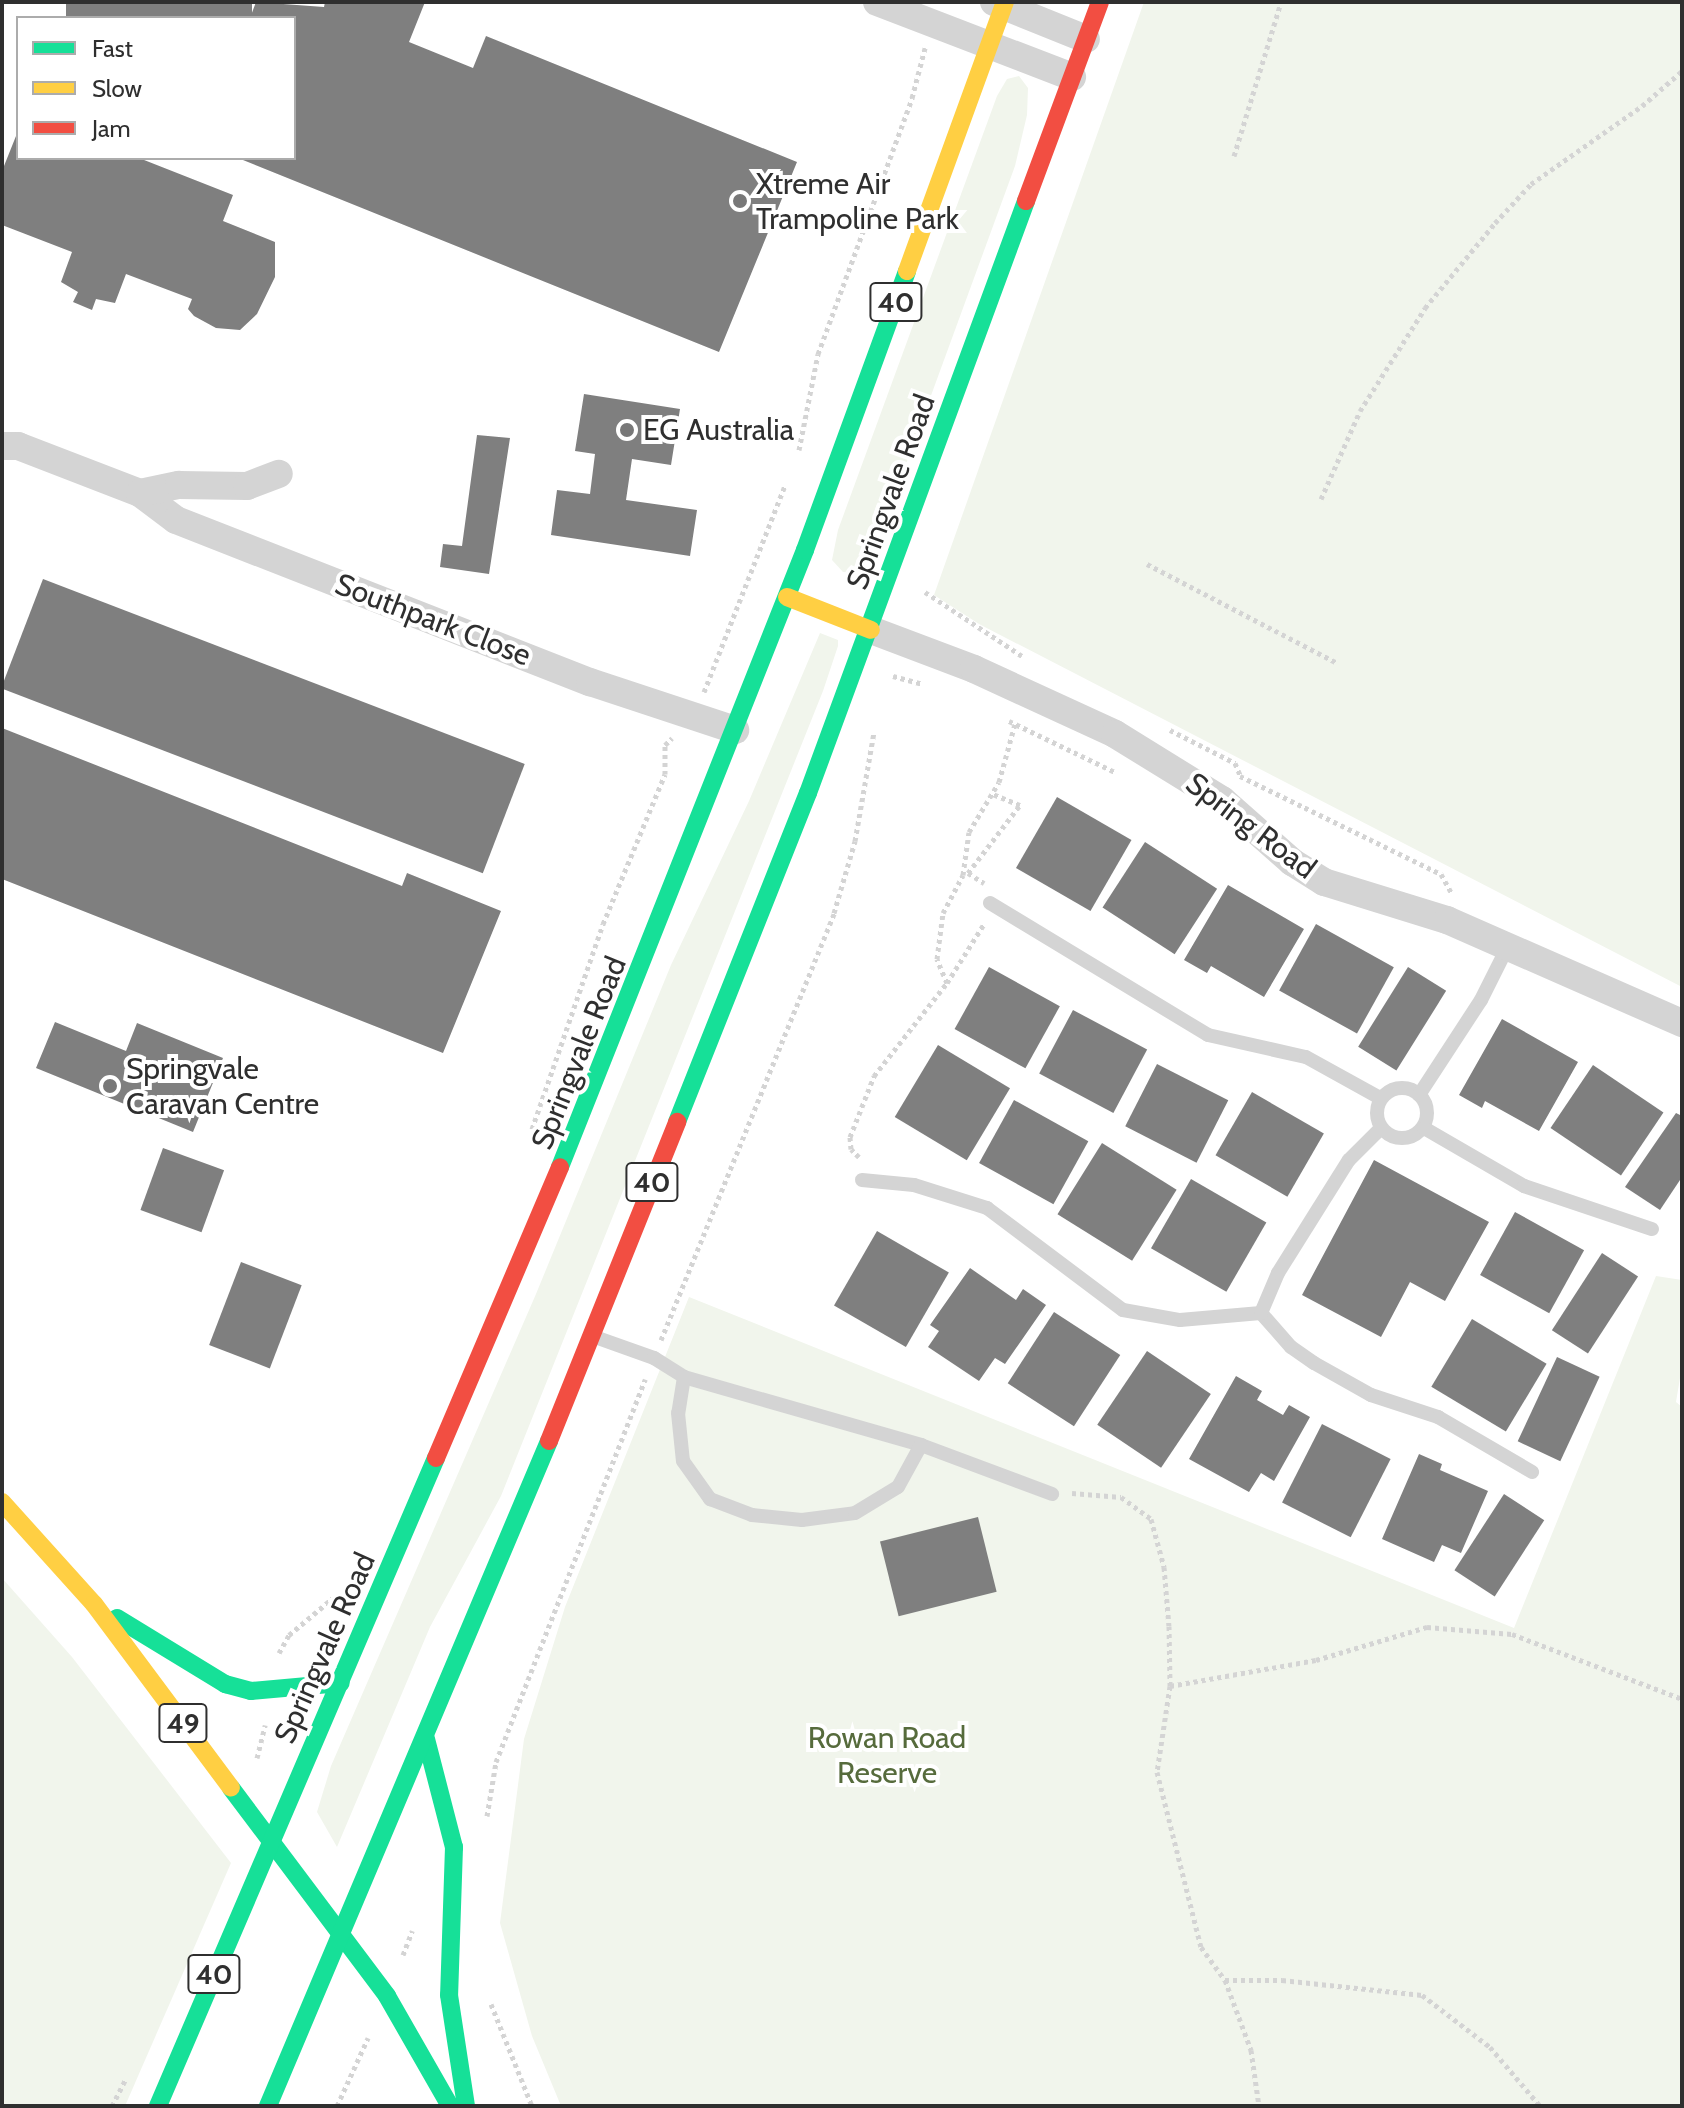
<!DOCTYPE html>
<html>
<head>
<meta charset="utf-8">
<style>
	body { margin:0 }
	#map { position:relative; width:1684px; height:2108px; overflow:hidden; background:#fff; font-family:Cabin,sans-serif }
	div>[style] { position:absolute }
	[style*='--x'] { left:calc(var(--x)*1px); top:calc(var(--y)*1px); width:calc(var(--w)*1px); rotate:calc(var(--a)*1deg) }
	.green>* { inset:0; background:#f1f5ec }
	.building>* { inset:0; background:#7f7f7f; transform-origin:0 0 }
	.path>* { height:5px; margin-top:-2.5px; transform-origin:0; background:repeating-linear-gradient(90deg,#d4d4d4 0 4px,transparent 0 8px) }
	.lane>* { height:14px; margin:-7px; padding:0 7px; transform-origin:7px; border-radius:7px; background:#d4d4d4 }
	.lane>.ring { margin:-7px; padding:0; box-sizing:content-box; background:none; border:14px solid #d4d4d4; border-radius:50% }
	.street>* { height:28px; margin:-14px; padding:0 14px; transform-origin:14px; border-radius:14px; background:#d4d4d4 }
	.fast>* { height:18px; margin:-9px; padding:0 9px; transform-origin:9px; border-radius:9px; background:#16e098 }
	.slow>* { height:18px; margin:-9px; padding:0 9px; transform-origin:9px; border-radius:9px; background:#ffcf43 }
	.jam>* { height:18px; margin:-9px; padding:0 9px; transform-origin:9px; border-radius:9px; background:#f24e42 }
	.dots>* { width:22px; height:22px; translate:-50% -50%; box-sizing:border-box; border:4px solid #fff; border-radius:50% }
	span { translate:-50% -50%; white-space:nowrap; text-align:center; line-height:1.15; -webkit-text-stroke:8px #fff; paint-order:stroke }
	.shield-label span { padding:2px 6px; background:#fff; border:2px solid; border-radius:6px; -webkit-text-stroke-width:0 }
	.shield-label { font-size:28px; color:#2f2f2f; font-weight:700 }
	.poi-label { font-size:30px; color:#2f2f2f }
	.left { translate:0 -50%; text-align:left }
	.street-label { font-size:30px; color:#2f2f2f }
	.park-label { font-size:30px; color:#566b3c }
	.frame { position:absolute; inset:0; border:4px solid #2f2f2f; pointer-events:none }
	.legend { position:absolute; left:16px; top:16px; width:280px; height:144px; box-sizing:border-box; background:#fff; border:2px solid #acacac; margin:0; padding:10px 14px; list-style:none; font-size:24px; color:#2f2f2f }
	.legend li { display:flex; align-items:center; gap:16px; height:40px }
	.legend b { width:40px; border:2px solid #acacac }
</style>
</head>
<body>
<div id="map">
	<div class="green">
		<div style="clip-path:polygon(1144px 2px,1682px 2px,1682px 987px,979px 624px,934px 595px)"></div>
		<div style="clip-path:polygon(1019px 76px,1028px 88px,1027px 115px,1015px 166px,869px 565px,857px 573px,843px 572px,832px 560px,838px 530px,997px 96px,1007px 79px)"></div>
		<div style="clip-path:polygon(820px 633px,838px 640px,838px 646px,823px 691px,501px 1496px,430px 1627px,337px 1847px,317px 1812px,331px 1766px,536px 1294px,671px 965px,749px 801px)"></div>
		<div style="clip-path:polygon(1656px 1276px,1682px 1280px,1682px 1366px,1676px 1402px,1682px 1407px,1682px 2106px,561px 2106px,532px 2036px,500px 1923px,524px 1739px,565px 1607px,689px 1297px,1514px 1628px)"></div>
		<div style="clip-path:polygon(2px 1578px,72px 1657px,231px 1863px,125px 2106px,2px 2106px)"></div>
	</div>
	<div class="building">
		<div style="left:66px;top:2px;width:186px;height:17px"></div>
		<div style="clip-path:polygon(256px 2px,324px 7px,325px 2px,425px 2px,409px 42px,473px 68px,486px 36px,797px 162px,719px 352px,238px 158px,294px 158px,294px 18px,250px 18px)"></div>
		<div style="clip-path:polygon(18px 131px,18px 158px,139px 158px,233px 195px,223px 221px,275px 242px,275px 277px,257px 314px,240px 330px,216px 328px,194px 316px,188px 309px,192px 299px,126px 274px,115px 303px,96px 299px,92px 310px,73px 302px,78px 292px,61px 282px,72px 252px,2px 225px,2px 171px)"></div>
		<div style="clip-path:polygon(584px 394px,680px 409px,671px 465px,632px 459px,626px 500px,697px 510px,690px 556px,551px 535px,557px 490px,590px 494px,595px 454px,575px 451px)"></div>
		<div style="clip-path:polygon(477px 435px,510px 438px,489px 574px,440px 567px,443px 544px,462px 546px)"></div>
		<div style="left:43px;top:579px;width:516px;height:117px;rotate:21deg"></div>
		<div style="clip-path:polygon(2px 728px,402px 886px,407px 873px,501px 911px,443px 1053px,2px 879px)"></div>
		<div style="left:1057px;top:797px;width:86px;height:82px;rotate:30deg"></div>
		<div style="left:1145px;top:842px;width:86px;height:78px;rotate:33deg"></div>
		<div style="clip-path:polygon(1228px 885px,1304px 929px,1264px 997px,1211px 966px,1207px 973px,1184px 960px)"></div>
		<div style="left:1316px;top:924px;width:89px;height:76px;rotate:29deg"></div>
		<div style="left:989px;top:967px;width:81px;height:71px;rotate:29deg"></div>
		<div style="left:1408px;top:967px;width:45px;height:94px;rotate:32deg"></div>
		<div style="left:1073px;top:1010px;width:84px;height:72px;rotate:28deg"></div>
		<div style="clip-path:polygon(1502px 1019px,1578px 1062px,1539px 1131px,1485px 1101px,1482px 1108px,1459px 1095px)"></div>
		<div style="clip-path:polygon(55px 1022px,126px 1051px,137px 1023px,223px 1058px,193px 1132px,36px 1068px)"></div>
		<div style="left:938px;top:1045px;width:84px;height:84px;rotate:31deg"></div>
		<div style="left:1157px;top:1064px;width:80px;height:70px;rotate:27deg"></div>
		<div style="left:1593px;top:1065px;width:85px;height:76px;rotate:34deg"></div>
		<div style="left:1252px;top:1092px;width:83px;height:73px;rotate:30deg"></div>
		<div style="left:1014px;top:1100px;width:85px;height:72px;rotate:29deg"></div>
		<div style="clip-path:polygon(1676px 1113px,1682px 1116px,1682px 1177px,1660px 1210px,1625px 1187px)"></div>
		<div style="left:1102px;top:1143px;width:88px;height:84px;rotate:32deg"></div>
		<div style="left:163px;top:1148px;width:65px;height:66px;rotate:20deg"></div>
		<div style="clip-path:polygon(1374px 1160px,1489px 1222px,1445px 1301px,1410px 1282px,1381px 1337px,1302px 1295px)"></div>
		<div style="left:1191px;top:1179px;width:87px;height:80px;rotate:30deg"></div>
		<div style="left:1515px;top:1212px;width:79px;height:72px;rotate:29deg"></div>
		<div style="left:877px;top:1231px;width:83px;height:86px;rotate:30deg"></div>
		<div style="left:1602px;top:1253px;width:43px;height:92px;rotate:33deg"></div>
		<div style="left:241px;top:1262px;width:65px;height:89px;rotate:21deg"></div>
		<div style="clip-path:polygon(970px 1268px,1016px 1300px,1023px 1289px,1046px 1305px,1005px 1364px,995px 1358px,979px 1381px,928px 1347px,939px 1331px,930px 1325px)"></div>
		<div style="left:1054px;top:1312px;width:79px;height:85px;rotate:33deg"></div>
		<div style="left:1472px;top:1319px;width:87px;height:79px;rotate:31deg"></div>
		<div style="left:1147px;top:1351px;width:77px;height:89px;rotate:34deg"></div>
		<div style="left:1557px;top:1357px;width:47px;height:93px;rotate:25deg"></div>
		<div style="clip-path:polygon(1236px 1376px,1262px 1391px,1257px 1400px,1283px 1415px,1289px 1405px,1310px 1417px,1274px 1481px,1261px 1473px,1249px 1492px,1189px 1459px)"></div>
		<div style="left:1322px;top:1424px;width:77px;height:88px;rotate:27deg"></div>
		<div style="clip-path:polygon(1419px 1454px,1442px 1464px,1440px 1470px,1488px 1491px,1461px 1553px,1442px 1545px,1434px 1562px,1382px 1539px)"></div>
		<div style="left:1504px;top:1494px;width:48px;height:91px;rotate:33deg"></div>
		<div style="left:978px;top:1517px;width:77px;height:101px;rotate:76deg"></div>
	</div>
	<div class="path">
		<div style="--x:1234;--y:156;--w:161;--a:-73"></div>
		<div style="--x:799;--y:450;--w:98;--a:-78.8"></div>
		<div style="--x:818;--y:354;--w:273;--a:-69.8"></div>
		<div style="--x:912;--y:98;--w:52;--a:-75.4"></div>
		<div style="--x:1321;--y:499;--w:96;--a:-66.1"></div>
		<div style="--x:1360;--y:411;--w:122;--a:-57.7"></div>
		<div style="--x:1425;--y:308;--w:110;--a:-50.5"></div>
		<div style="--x:1495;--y:223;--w:53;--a:-47.3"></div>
		<div style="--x:1531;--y:184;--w:136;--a:-35.1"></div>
		<div style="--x:1642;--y:106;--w:53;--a:-41.2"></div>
		<div style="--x:1147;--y:564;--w:214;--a:27.5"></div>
		<div style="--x:925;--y:592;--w:116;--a:33.4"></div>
		<div style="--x:893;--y:676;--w:31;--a:15"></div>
		<div style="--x:704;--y:692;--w:222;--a:-68.6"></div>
		<div style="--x:1009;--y:721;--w:118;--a:25.7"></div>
		<div style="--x:1170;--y:730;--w:73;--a:26.9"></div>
		<div style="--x:1235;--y:763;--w:13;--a:67"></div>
		<div style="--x:1240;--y:776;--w:224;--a:26"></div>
		<div style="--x:1441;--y:874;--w:21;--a:61"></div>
		<div style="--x:968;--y:873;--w:19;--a:32"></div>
		<div style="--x:968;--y:873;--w:86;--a:-52.6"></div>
		<div style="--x:1020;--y:805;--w:29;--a:-158"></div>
		<div style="--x:947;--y:983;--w:70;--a:-57.9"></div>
		<div style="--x:532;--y:1129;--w:217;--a:-70.9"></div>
		<div style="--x:603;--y:924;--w:162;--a:-67.5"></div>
		<div style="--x:665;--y:774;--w:29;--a:-90"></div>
		<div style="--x:665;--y:745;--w:10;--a:-45"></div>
		<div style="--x:859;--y:1157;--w:11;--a:-135"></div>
		<div style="--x:851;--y:1149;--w:12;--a:-95"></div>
		<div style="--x:850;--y:1137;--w:66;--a:-68.5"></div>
		<div style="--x:874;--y:1076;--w:118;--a:-51.9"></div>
		<div style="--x:947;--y:983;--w:26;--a:-113"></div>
		<div style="--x:937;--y:959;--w:46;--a:-82.6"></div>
		<div style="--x:943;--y:913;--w:43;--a:-62.2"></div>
		<div style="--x:963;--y:875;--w:43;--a:-82.1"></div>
		<div style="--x:969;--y:832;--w:58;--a:-59"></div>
		<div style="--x:999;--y:782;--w:60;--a:-74.6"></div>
		<div style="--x:661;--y:1340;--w:461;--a:-67.9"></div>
		<div style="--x:834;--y:913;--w:75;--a:-73.7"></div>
		<div style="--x:855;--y:841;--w:111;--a:-80.1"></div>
		<div style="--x:1072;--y:1493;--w:49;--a:4.7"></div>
		<div style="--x:1121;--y:1497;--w:37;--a:36"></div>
		<div style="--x:1151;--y:1519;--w:50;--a:74.8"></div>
		<div style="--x:1164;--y:1567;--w:59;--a:85.2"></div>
		<div style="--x:1169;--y:1626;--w:60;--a:89"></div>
		<div style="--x:1170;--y:1686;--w:87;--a:98.6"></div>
		<div style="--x:1157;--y:1772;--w:180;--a:75.9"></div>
		<div style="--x:1201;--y:1947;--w:41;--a:54"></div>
		<div style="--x:1225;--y:1980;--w:75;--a:69.6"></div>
		<div style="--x:1251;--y:2050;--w:57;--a:81.9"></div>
		<div style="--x:279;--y:1653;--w:21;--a:-61"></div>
		<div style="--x:289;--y:1635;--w:57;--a:-40.1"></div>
		<div style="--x:1170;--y:1686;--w:148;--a:-10.1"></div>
		<div style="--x:1316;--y:1660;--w:116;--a:-16.6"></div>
		<div style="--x:1427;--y:1627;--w:85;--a:4.7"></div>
		<div style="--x:1512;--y:1634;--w:182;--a:20.9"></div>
		<div style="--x:257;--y:1758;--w:34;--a:-76"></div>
		<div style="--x:487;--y:1816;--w:55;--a:-80.5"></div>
		<div style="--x:496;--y:1762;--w:411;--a:-68.7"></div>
		<div style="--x:403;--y:1955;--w:26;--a:-69"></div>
		<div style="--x:1225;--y:1980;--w:57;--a:0"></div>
		<div style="--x:1282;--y:1980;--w:141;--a:6.1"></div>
		<div style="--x:1422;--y:1995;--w:86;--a:37.4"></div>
		<div style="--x:1490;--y:2047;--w:77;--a:49.7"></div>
		<div style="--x:491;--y:2004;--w:110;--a:68.1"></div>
		<div style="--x:112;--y:2106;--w:31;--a:-63"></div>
		<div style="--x:337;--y:2106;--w:75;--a:-65.5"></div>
	</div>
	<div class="lane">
		<div style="--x:990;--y:903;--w:255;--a:31.2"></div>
		<div style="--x:1208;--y:1035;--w:100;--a:12.7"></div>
		<div style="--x:1306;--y:1057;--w:85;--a:29"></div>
		<div class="ring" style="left:1377px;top:1088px;width:36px;height:36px"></div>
		<div style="--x:1419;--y:1095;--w:113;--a:-56.9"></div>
		<div style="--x:1481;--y:1000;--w:60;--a:-63.4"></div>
		<div style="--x:1424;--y:1128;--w:116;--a:30.1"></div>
		<div style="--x:1524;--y:1186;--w:135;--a:18.6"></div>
		<div style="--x:862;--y:1180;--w:52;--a:5.5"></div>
		<div style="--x:914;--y:1185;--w:77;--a:17.5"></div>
		<div style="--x:987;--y:1208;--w:170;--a:36.9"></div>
		<div style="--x:1123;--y:1310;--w:58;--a:10"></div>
		<div style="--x:1180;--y:1320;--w:81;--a:-4.9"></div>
		<div style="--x:1261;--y:1313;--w:45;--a:48.6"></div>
		<div style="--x:1291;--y:1347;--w:28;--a:35"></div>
		<div style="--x:1314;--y:1363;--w:65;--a:29.3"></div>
		<div style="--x:1371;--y:1395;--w:71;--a:18.2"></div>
		<div style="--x:1438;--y:1417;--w:109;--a:30.3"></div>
		<div style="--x:1261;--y:1313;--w:43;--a:-67"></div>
		<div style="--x:1278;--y:1273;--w:133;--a:-57.9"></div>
		<div style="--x:1349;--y:1160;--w:45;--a:-45"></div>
		<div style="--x:595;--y:1337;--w:63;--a:19.6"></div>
		<div style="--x:654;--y:1358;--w:36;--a:32"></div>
		<div style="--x:684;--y:1377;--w:247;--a:16"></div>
		<div style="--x:921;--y:1445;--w:140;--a:20.5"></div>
		<div style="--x:684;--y:1377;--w:36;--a:99"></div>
		<div style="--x:678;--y:1413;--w:48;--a:84.1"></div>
		<div style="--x:683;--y:1461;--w:47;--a:54.6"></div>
		<div style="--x:710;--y:1499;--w:45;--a:20.9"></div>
		<div style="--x:752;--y:1515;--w:50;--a:5.7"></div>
		<div style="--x:802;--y:1520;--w:53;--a:-7.5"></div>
		<div style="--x:855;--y:1513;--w:50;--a:-31.2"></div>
		<div style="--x:898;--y:1487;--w:48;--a:-61.3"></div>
	</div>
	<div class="street">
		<div style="--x:877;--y:2;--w:209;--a:21"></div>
		<div style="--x:994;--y:2;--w:99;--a:21.9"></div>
		<div style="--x:2;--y:446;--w:16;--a:0"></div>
		<div style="--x:18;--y:446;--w:131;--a:21.1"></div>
		<div style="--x:140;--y:493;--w:45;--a:36.9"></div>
		<div style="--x:176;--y:520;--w:445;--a:21.4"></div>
		<div style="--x:590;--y:682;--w:153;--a:18.3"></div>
		<div style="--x:140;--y:493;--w:40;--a:-12"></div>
		<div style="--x:179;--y:485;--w:68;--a:0.8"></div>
		<div style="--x:247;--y:486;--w:34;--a:-21"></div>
		<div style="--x:871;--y:630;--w:110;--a:20.7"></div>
		<div style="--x:974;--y:669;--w:155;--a:24.7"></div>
		<div style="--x:1115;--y:734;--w:126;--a:31.7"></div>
		<div style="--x:1222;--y:800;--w:94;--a:41.5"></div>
		<div style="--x:1292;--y:862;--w:38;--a:32"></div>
		<div style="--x:1324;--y:882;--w:129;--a:17.2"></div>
		<div style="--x:1447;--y:920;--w:257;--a:23.7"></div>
	</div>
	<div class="fast">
		<div style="--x:677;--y:1122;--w:354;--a:-68.3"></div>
		<div style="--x:808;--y:793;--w:631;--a:-69.78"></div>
		<div style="--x:560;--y:1167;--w:664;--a:-68.34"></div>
		<div style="--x:805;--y:550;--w:297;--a:-69.9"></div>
		<div style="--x:117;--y:1618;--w:127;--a:31.4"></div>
		<div style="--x:225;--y:1684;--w:27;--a:15"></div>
		<div style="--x:251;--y:1691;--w:90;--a:-5.1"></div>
		<div style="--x:426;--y:1739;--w:112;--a:75.5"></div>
		<div style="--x:454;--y:1847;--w:148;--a:91.9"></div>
		<div style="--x:449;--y:1995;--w:112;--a:81.3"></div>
		<div style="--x:231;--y:1788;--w:260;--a:53.1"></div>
		<div style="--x:387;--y:1996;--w:127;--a:60.2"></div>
		<div style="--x:158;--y:2106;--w:705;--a:-66.78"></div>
		<div style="--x:268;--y:2106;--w:722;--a:-67.09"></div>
	</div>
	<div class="slow">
		<div style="--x:907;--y:271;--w:286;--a:-70"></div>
		<div style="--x:787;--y:597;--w:90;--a:21.4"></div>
		<div style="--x:2;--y:1502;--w:137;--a:48"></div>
		<div style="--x:94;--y:1604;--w:229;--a:53.3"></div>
	</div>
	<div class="jam">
		<div style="--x:1026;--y:201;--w:212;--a:-69.6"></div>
		<div style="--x:549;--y:1441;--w:344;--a:-68.1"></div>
		<div style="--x:436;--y:1458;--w:316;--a:-66.9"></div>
	</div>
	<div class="dots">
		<div style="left:740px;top:201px;background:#787878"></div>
		<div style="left:627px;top:430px;background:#787878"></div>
		<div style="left:110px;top:1086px;background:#787878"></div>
	</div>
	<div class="shield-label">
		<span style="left:896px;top:302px">40</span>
		<span style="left:652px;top:1182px">40</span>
		<span style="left:183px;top:1723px">49</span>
		<span style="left:214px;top:1974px">40</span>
	</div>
	<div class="poi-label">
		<span class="left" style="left:756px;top:201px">Xtreme Air<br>Trampoline Park</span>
		<span class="left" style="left:643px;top:430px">EG Australia</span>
		<span class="left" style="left:126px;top:1086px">Springvale<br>Caravan Centre</span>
	</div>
	<div class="street-label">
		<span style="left:891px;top:492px;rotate:-70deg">Springvale Road</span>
		<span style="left:433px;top:620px;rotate:21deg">Southpark Close</span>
		<span style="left:1251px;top:826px;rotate:37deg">Spring Road</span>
		<span style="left:579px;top:1053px;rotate:-68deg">Springvale Road</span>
		<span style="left:325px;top:1648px;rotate:-66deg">Springvale Road</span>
	</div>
	<div class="park-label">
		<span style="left:887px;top:1755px">Rowan Road<br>Reserve</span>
	</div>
	<div class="frame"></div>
	<ul class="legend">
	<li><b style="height:10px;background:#16e098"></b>Fast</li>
	<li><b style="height:10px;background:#ffcf43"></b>Slow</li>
	<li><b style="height:10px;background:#f24e42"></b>Jam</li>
	</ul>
</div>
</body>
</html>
